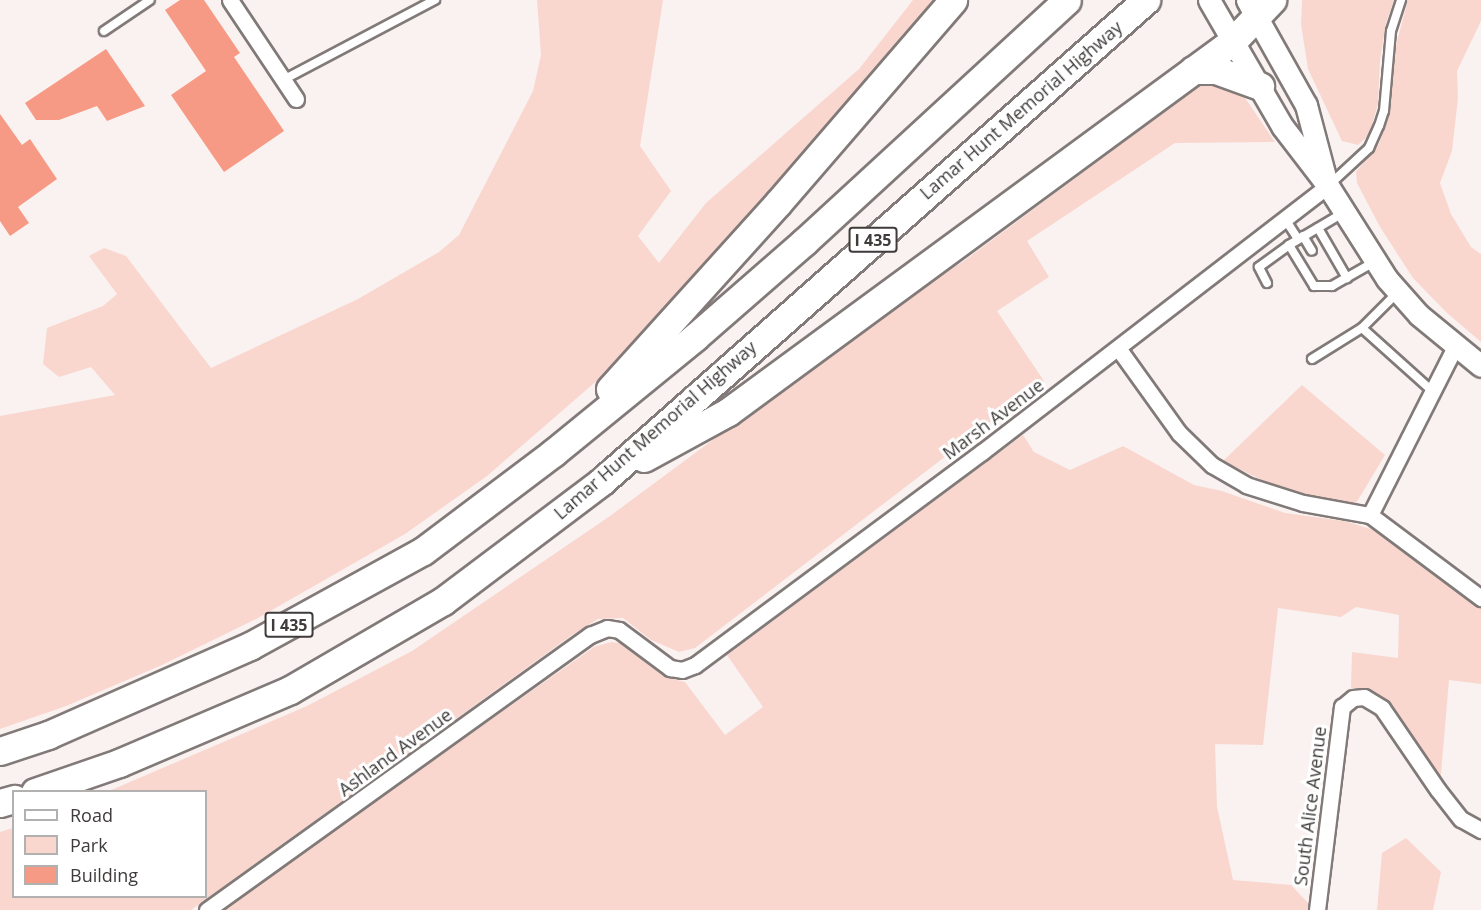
<!DOCTYPE html>
<html>
<head>
<meta charset="utf-8">
<style>
	body { margin:0 }
	#map { position:relative; width:1481px; height:910px; overflow:hidden; background:#faf2f0; font-family:"Open Sans",sans-serif }
	div>[style] { position:absolute }
	[style*='--x'] { left:calc(var(--x)*1px); top:calc(var(--y)*1px); width:calc(var(--w)*1px); rotate:calc(var(--a)*1deg) }
	.green>* { inset:0; background:#f9d7cf }
	.building>* { inset:0; background:#f69a85 }
	.roads { filter:drop-shadow(2px 0 #817a78) drop-shadow(-2px 0 #817a78) drop-shadow(0 2px #817a78) drop-shadow(0 -2px #817a78) }
	.lane>* { height:8px; margin:-4px; padding:0 4px; transform-origin:4px; border-radius:4px; background:#fff }
	.street>* { height:15px; margin:-7.5px; padding:0 7.5px; transform-origin:7.5px; border-radius:7.5px; background:#fff }
	.secondary>* { height:21px; margin:-10.5px; padding:0 10.5px; transform-origin:10.5px; border-radius:10.5px; background:#fff }
	.highway>* { height:27px; margin:-13.5px; padding:0 13.5px; transform-origin:13.5px; border-radius:13.5px; background:#fff }
	span { translate:-50% -50%; white-space:nowrap; text-align:center; line-height:1.15; -webkit-text-stroke:6px #fff; paint-order:stroke }
	.shield-label span { padding:2px 4px; background:#fff; border:2px solid; border-radius:4px; -webkit-text-stroke-width:0 }
	.shield-label { font-size:16px; color:#3e3b3a; font-weight:700 }
	.street-label { font-size:18px; color:#3e3b3a }
	.legend { position:absolute; left:12px; top:790px; width:195px; height:108px; box-sizing:border-box; background:#fff; border:2px solid #b2b1b0; margin:0; padding:8px 10px; list-style:none; font-size:18px; color:#3e3b3a }
	.legend li { display:flex; align-items:center; gap:12px; height:30px }
	.legend b { width:30px; border:2px solid #b2b1b0 }
</style>
</head>
<body>
<div id="map">
	<div class="green">
		<div style="clip-path:polygon(537px 0,663px 0,640px 146px,671px 191px,638px 236px,659px 263px,706px 203px,859px 69px,913px 0,937px 0,674px 300px,600px 378px,487px 476px,405px 534px,258px 618px,162px 665px,66px 706px,0 729px,0 416px,115px 395px,91px 367px,59px 377px,43px 364px,47px 328px,103px 306px,117px 294px,89px 256px,104px 248px,126px 256px,211px 368px,358px 299px,439px 252px,459px 235px,533px 91px,541px 55px)"></div>
		<div style="clip-path:polygon(1302px 0,1394px 0,1386px 23px,1380px 60px,1378px 104px,1369px 135px,1358px 145px,1342px 141px,1308px 69px,1301px 24px)"></div>
		<div style="clip-path:polygon(1408px 0,1481px 0,1481px 21px,1457px 71px,1458px 98px,1452px 151px,1440px 183px,1451px 214px,1471px 247px,1481px 254px,1481px 342px,1447px 313px,1413px 278px,1380px 227px,1357px 183px,1356px 172px,1379px 144px,1389px 115px,1394px 53px)"></div>
		<div style="clip-path:polygon(1207px 80px,1232px 84px,1243px 95px,1275px 142px,1175px 143px,1027px 241px,1049px 277px,997px 311px,1044px 381px,695px 648px,679px 652px,651px 640px,623px 618px,598px 619px,572px 635px,191px 910px,0 910px,0 832px,13px 828px,14px 896px,206px 896px,206px 792px,109px 791px,307px 706px,412px 651px,610px 516px,910px 294px,964px 261px)"></div>
		<div style="clip-path:polygon(1302px 385px,1385px 455px,1355px 505px,1302px 495px,1266px 482px,1223px 461px)"></div>
		<div style="clip-path:polygon(1023px 435px,1034px 452px,1070px 470px,1123px 446px,1194px 485px,1222px 491px,1285px 513px,1344px 521px,1371px 529px,1404px 549px,1481px 607px,1481px 684px,1449px 680px,1440px 785px,1389px 705px,1368px 689px,1351px 688px,1352px 652px,1398px 658px,1399px 615px,1356px 607px,1341px 617px,1278px 608px,1263px 745px,1215px 744px,1217px 807px,1233px 880px,1291px 885px,1311px 906px,1310px 910px,220px 910px,594px 647px,611px 642px,625px 644px,670px 678px,685px 682px,725px 735px,763px 707px,727px 655px)"></div>
		<div style="clip-path:polygon(1406px 838px,1441px 872px,1433px 910px,1377px 910px,1382px 853px)"></div>
	</div>
	<div class="building">
		<div style="clip-path:polygon(180px 0,204px 0,240px 53px,234px 57px,284px 131px,224px 172px,171px 95px,206px 71px,165px 10px)"></div>
		<div style="clip-path:polygon(106px 49px,145px 106px,107px 121px,97px 106px,59px 120px,36px 120px,25px 103px)"></div>
		<div style="clip-path:polygon(0 114px,22px 145px,30px 139px,57px 179px,18px 207px,29px 223px,10px 236px,0 221px)"></div>
	</div>
	<div class="roads">
		<div class="lane">
			<div style="--x:104;--y:31;--w:55;--a:-34"></div>
			<div style="--x:283;--y:80;--w:172;--a:-27.8"></div>
			<div style="--x:1328;--y:186;--w:56;--a:-42.8"></div>
			<div style="--x:1369;--y:148;--w:24;--a:-66"></div>
			<div style="--x:1379;--y:126;--w:16;--a:-72"></div>
			<div style="--x:1384;--y:111;--w:80;--a:-85"></div>
			<div style="--x:1391;--y:31;--w:33;--a:-72"></div>
			<div style="--x:1285;--y:219;--w:24;--a:57"></div>
			<div style="--x:1318;--y:228;--w:58;--a:59.9"></div>
			<div style="--x:1303;--y:236;--w:17;--a:59"></div>
			<div style="--x:1289;--y:245;--w:48;--a:58.6"></div>
			<div style="--x:1314;--y:286;--w:18;--a:0"></div>
			<div style="--x:1332;--y:286;--w:48;--a:-29.7"></div>
			<div style="--x:1267;--y:283;--w:18;--a:-117"></div>
			<div style="--x:1259;--y:267;--w:37;--a:-36"></div>
			<div style="--x:1289;--y:245;--w:63;--a:-30.7"></div>
			<div style="--x:1362;--y:328;--w:93;--a:41.9"></div>
			<div style="--x:1312;--y:359;--w:59;--a:-31.8"></div>
			<div style="--x:1362;--y:328;--w:49;--a:-45"></div>
		</div>
		<div class="street">
			<div style="--x:230;--y:0;--w:119;--a:56.3"></div>
			<div style="--x:1118;--y:348;--w:105;--a:54.3"></div>
			<div style="--x:1179;--y:433;--w:46;--a:44.1"></div>
			<div style="--x:1212;--y:465;--w:39;--a:30"></div>
			<div style="--x:1246;--y:485;--w:60;--a:17.5"></div>
			<div style="--x:1303;--y:503;--w:68;--a:10.2"></div>
			<div style="--x:1370;--y:515;--w:139;--a:36.8"></div>
			<div style="--x:1370;--y:515;--w:188;--a:-63.2"></div>
			<div style="--x:207;--y:910;--w:472;--a:-35.7"></div>
			<div style="--x:590;--y:635;--w:18;--a:-22"></div>
			<div style="--x:607;--y:628;--w:12;--a:9"></div>
			<div style="--x:619;--y:630;--w:64;--a:36.7"></div>
			<div style="--x:670;--y:668;--w:12;--a:9"></div>
			<div style="--x:682;--y:670;--w:14;--a:-21"></div>
			<div style="--x:695;--y:665;--w:357;--a:-36.6"></div>
			<div style="--x:982;--y:452;--w:436;--a:-37.6"></div>
			<div style="--x:1317;--y:910;--w:205;--a:-83"></div>
			<div style="--x:1342;--y:707;--w:14;--a:-39"></div>
			<div style="--x:1353;--y:698;--w:11;--a:-5"></div>
			<div style="--x:1364;--y:697;--w:21;--a:31"></div>
			<div style="--x:1382;--y:708;--w:99;--a:55.7"></div>
			<div style="--x:1438;--y:790;--w:37;--a:52"></div>
			<div style="--x:1461;--y:819;--w:23;--a:29"></div>
		</div>
		<div class="secondary">
			<div style="--x:1209;--y:0;--w:146;--a:59.9"></div>
			<div style="--x:1282;--y:126;--w:76;--a:52.5"></div>
			<div style="--x:1328;--y:186;--w:110;--a:57.6"></div>
			<div style="--x:1387;--y:279;--w:48;--a:48.4"></div>
			<div style="--x:1419;--y:315;--w:80;--a:39.4"></div>
			<div style="--x:1247;--y:0;--w:120;--a:60.7"></div>
			<div style="--x:1306;--y:105;--w:74;--a:75.2"></div>
		</div>
		<div class="highway">
			<div style="--x:1193;--y:70;--w:23;--a:0"></div>
			<div style="--x:1216;--y:70;--w:47;--a:20"></div>
			<div style="--x:610;--y:389;--w:251;--a:-47.9"></div>
			<div style="--x:778;--y:203;--w:268;--a:-49.2"></div>
			<div style="--x:644;--y:458;--w:96;--a:-28.7"></div>
			<div style="--x:728;--y:412;--w:627;--a:-36.3"></div>
			<div style="--x:1233;--y:41;--w:57;--a:-46.4"></div>
			<div style="--x:0;--y:751;--w:51;--a:-18.4"></div>
			<div style="--x:48;--y:735;--w:221;--a:-23.8"></div>
			<div style="--x:250;--y:646;--w:197;--a:-28.8"></div>
			<div style="--x:423;--y:551;--w:163;--a:-37"></div>
			<div style="--x:553;--y:453;--w:183;--a:-39.2"></div>
			<div style="--x:695;--y:337;--w:145;--a:-41.1"></div>
			<div style="--x:804;--y:242;--w:357;--a:-42.6"></div>
			<div style="--x:35;--y:792;--w:89;--a:-19"></div>
			<div style="--x:119;--y:763;--w:186;--a:-23.1"></div>
			<div style="--x:290;--y:690;--w:177;--a:-30.2"></div>
			<div style="--x:443;--y:601;--w:198;--a:-37"></div>
			<div style="--x:601;--y:482;--w:728;--a:-41.49"></div>
			<div style="--x:0;--y:803;--w:15;--a:-16"></div>
		</div>
	</div>
	<div class="shield-label">
		<span style="left:873px;top:240px">I 435</span>
		<span style="left:289px;top:625px">I 435</span>
	</div>
	<div class="street-label">
		<span style="left:1021px;top:110px;rotate:-41deg">Lamar Hunt Memorial Highway</span>
		<span style="left:993px;top:419px;rotate:-37deg">Marsh Avenue</span>
		<span style="left:655px;top:430px;rotate:-41deg">Lamar Hunt Memorial Highway</span>
		<span style="left:395px;top:752px;rotate:-36deg">Ashland Avenue</span>
		<span style="left:1310px;top:806px;rotate:-83deg">South Alice Avenue</span>
	</div>
	<ul class="legend">
	<li><b style="height:8px;background:#fff"></b>Road</li>
	<li><b style="height:16px;background:#f9d7cf"></b>Park</li>
	<li><b style="height:16px;background:#f69a85"></b>Building</li>
	</ul>
</div>
</body>
</html>
